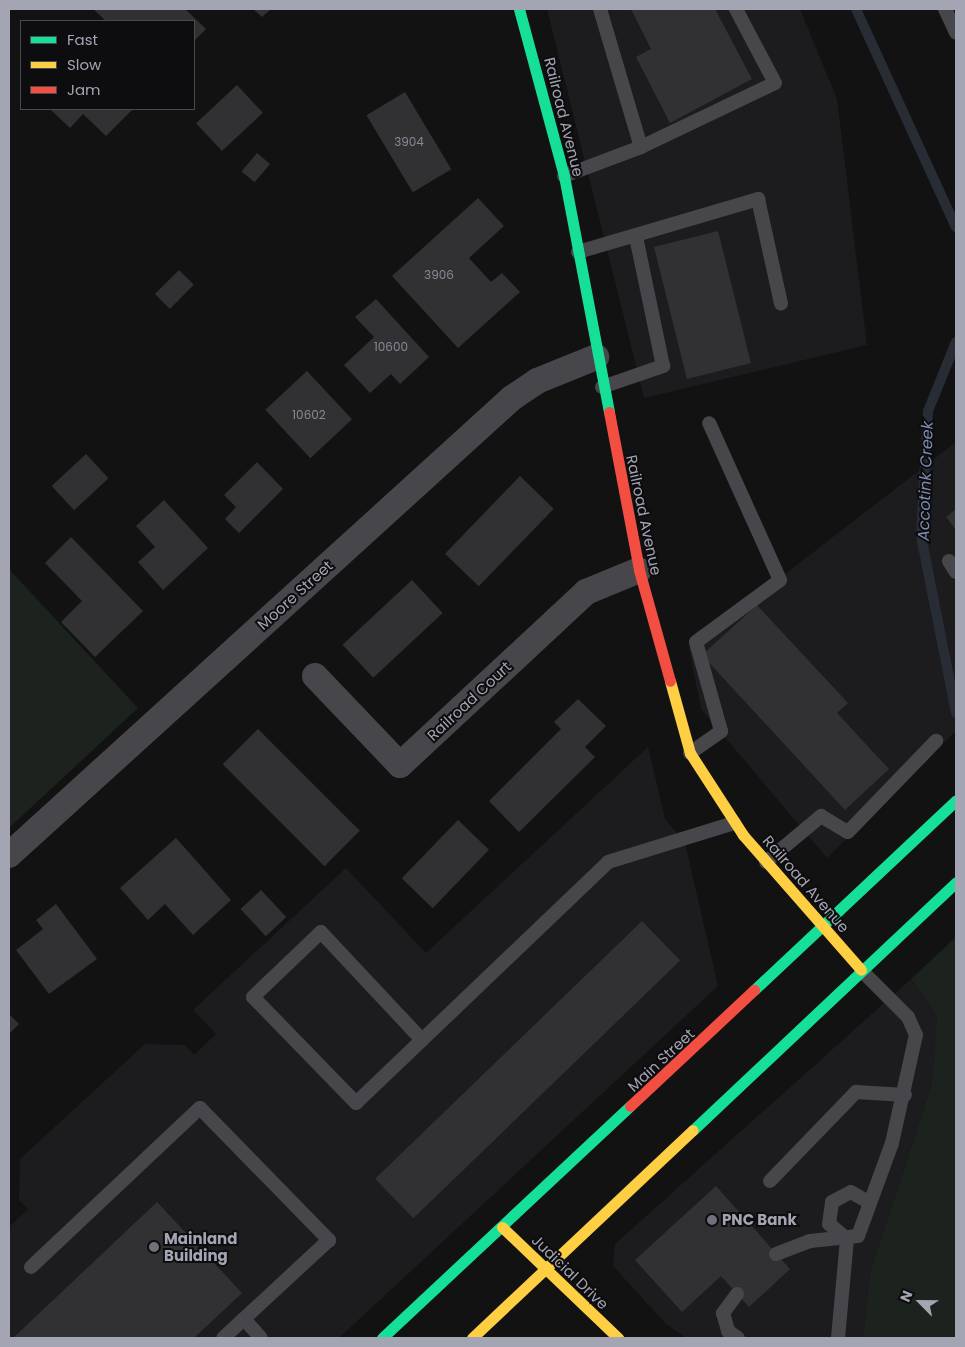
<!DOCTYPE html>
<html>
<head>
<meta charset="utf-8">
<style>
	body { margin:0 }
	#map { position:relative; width:965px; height:1347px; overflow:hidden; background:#121212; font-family:Poppins,sans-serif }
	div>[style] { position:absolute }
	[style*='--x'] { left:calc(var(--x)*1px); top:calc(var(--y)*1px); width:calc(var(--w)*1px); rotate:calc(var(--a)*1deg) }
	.built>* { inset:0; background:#1c1c1e }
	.green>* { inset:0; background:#1c221e }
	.stream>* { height:10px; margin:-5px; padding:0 5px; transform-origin:5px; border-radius:5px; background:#282c35 }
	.building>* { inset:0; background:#313133; transform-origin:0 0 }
	.lane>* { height:14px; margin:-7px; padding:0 7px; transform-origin:7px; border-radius:7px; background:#47474b }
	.street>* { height:26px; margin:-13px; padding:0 13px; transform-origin:13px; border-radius:13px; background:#47474b }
	.fast>* { height:11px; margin:-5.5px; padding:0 5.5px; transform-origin:5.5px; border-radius:5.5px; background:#16e098 }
	.slow>* { height:11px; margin:-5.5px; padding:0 5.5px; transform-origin:5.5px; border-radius:5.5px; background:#ffcf43 }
	.jam>* { height:11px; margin:-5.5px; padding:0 5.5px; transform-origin:5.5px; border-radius:5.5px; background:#f24e42 }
	.dots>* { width:14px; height:14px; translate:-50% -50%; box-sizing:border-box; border:2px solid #0d0c0e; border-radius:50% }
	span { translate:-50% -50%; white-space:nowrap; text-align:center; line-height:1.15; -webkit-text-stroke:4px #0d0c0e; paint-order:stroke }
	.number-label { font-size:12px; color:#868893 }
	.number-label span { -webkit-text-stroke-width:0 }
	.street-label { font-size:15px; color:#a3a5b3 }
	.poi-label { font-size:15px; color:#a3a5b3; font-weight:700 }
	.left { translate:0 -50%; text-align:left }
	.water-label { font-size:16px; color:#7b8cad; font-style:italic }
	.frame { position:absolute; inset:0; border:10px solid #a3a5b3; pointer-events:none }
	.legend { position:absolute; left:20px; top:20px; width:175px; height:90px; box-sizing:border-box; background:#0d0c0e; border:1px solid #494950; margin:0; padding:6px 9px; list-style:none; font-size:15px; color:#a3a5b3 }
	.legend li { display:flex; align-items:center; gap:10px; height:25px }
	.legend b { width:25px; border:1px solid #494950 }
	.north { position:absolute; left:895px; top:1277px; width:50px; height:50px; -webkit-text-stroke:4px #0d0c0e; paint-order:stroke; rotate:293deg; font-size:14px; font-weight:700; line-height:20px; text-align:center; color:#a3a5b3 }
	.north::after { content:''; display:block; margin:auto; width:18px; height:22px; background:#a3a5b3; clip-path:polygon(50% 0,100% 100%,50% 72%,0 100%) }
</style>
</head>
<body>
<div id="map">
	<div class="built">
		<div style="clip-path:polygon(547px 9px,800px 9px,837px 99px,867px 345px,644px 398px)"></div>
		<div style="clip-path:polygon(956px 442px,956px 731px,827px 858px,701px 709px,689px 648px)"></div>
		<div style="clip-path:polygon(648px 747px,665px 819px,685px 843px,718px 986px,339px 1338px,9px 1338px,9px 1227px,28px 1209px,19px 1200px,20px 1159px,145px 1044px,185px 1045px,194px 1055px,216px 1034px,193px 1010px,346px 868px,426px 953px)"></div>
		<div style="clip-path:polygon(911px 979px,937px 1015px,932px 1083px,870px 1273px,863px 1338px,686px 1338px,666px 1324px,613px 1266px,615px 1244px)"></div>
	</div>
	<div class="green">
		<div style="clip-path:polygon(9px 569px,138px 708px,9px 828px)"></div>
		<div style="clip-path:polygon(956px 937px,956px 1338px,863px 1338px,870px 1273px,932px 1083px,937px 1015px,911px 979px)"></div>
	</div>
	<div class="stream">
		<div style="--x:856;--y:9;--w:240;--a:65.4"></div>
		<div style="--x:956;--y:342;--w:74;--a:112.1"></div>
		<div style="--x:928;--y:411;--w:125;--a:93.2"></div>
		<div style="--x:921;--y:536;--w:180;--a:78.8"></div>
	</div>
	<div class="building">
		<div style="clip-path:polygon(93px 9px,185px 9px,206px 29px,194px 41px,194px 21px,106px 21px)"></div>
		<div style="clip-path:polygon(253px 9px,271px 9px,262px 17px)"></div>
		<div style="clip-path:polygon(631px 9px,715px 9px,752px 79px,670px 123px,636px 57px,651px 49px)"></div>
		<div style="left:237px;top:85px;width:38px;height:56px;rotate:47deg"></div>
		<div style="left:405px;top:92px;width:90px;height:45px;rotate:59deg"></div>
		<div style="clip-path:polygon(50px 109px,133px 109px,106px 136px,83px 114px,70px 128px)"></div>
		<div style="left:257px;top:153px;width:17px;height:24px;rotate:40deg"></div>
		<div style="clip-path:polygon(478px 198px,504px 226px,469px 258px,491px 282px,502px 273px,520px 292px,458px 348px,392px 276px)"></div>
		<div style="left:718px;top:231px;width:136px;height:66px;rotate:76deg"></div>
		<div style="left:179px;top:270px;width:21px;height:34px;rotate:45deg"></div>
		<div style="clip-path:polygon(376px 299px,429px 357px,400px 384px,391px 374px,370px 393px,344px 365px,374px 337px,355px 317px)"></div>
		<div style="left:307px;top:371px;width:66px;height:57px;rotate:47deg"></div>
		<div style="left:86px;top:454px;width:33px;height:47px;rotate:47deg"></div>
		<div style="clip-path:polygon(257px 462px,283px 489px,239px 533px,225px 519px,236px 507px,224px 495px)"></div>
		<div style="left:520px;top:476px;width:47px;height:108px;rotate:44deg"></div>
		<div style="clip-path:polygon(164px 500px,208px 548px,163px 590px,138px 562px,155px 547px,136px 526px)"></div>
		<div style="clip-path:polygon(956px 509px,956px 530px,946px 517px)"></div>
		<div style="clip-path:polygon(71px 537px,143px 611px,95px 657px,61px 622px,82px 601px,45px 563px)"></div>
		<div style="left:412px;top:580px;width:45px;height:95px;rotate:47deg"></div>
		<div style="clip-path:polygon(757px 605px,848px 703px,837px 713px,889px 769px,845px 810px,702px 655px)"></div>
		<div style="clip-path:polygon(578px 699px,606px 726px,585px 747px,595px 757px,519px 832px,489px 801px,561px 729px,554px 722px)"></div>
		<div style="left:258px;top:729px;width:144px;height:50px;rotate:45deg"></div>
		<div style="left:458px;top:820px;width:43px;height:81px;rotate:44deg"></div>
		<div style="clip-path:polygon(176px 838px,231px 900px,193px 935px,165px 904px,148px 920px,120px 888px)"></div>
		<div style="left:261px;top:890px;width:37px;height:28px;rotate:47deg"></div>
		<div style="clip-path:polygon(56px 904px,97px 959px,49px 994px,16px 950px,43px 929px,36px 920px)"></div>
		<div style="left:642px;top:921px;width:55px;height:371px;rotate:46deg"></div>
		<div style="clip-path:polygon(9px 1014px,19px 1024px,9px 1034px)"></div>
		<div style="clip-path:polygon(716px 1186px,790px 1269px,749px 1307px,721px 1276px,682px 1312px,635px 1260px)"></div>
		<div style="clip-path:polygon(157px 1202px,242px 1293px,194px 1338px,13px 1338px)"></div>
	</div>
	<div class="lane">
		<div style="--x:600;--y:9;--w:144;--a:73.5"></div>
		<div style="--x:945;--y:9;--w:26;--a:65"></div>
		<div style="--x:564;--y:176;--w:82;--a:-20.6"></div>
		<div style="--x:641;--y:147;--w:148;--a:-25.5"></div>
		<div style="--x:775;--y:83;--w:84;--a:-117.8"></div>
		<div style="--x:578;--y:252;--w:188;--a:-16.4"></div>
		<div style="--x:758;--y:199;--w:107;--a:77.6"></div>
		<div style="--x:602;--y:387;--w:65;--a:-19"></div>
		<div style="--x:663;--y:366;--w:132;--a:-101.8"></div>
		<div style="--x:949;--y:561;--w:13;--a:58"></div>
		<div style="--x:690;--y:753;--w:38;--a:-35"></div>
		<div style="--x:721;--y:731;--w:92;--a:-105.7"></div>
		<div style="--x:696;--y:642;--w:104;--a:-36.4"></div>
		<div style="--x:780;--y:580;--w:172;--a:-114.3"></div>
		<div style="--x:766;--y:862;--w:72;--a:-39.9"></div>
		<div style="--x:821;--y:816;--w:31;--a:31"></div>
		<div style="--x:848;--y:832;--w:127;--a:-46"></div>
		<div style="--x:422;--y:1040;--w:148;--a:-133.1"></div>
		<div style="--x:321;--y:932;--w:94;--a:136.3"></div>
		<div style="--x:253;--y:997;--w:148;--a:45.8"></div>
		<div style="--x:356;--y:1103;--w:91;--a:-43.7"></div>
		<div style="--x:422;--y:1040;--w:257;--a:-43.7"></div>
		<div style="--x:608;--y:862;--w:132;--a:-17.2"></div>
		<div style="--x:770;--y:1181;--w:124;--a:-46"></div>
		<div style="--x:856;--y:1092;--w:49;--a:3.5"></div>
		<div style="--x:847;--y:1239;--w:23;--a:-140"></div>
		<div style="--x:829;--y:1224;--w:22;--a:-82"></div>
		<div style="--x:832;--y:1202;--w:21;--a:-28"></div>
		<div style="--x:851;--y:1192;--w:20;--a:30"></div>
		<div style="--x:776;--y:1254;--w:36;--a:-21"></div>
		<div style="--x:810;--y:1241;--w:48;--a:-5.9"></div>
		<div style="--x:858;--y:1236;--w:99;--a:-69.9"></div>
		<div style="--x:892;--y:1143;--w:111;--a:-77.5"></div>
		<div style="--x:916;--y:1035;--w:20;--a:-114"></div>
		<div style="--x:908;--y:1017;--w:66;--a:-135"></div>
		<div style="--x:31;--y:1267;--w:232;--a:-43.3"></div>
		<div style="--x:200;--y:1108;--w:185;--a:45.7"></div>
		<div style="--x:329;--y:1240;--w:144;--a:137.2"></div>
		<div style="--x:737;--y:1294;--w:24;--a:126"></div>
		<div style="--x:723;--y:1313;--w:19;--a:74"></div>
		<div style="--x:728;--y:1331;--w:12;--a:35"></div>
		<div style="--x:244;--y:1319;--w:25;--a:48"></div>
		<div style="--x:838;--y:1338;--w:99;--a:-84.8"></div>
	</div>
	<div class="street">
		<div style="--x:315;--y:676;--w:123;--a:46.3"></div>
		<div style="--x:400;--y:765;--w:254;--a:-42.9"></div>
		<div style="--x:586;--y:592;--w:57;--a:-22.5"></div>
		<div style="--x:9;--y:855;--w:680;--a:-42.26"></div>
		<div style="--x:512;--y:398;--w:30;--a:-34"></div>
		<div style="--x:537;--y:381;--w:64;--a:-22.1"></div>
	</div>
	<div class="fast">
		<div style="--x:519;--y:9;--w:173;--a:74.9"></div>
		<div style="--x:564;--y:176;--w:240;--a:79.2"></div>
		<div style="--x:754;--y:990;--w:277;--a:-43.2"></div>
		<div style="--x:693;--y:1130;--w:361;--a:-43.3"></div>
		<div style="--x:382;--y:1338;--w:340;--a:-43.1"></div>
	</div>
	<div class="slow">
		<div style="--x:670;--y:681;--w:75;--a:74.5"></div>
		<div style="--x:690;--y:753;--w:98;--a:57.1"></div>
		<div style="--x:743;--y:835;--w:179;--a:48.8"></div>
		<div style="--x:502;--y:1227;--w:161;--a:43.7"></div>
		<div style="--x:472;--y:1338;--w:303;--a:-43.3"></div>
	</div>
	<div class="jam">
		<div style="--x:609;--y:412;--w:161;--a:79.2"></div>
		<div style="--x:639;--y:570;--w:115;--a:74.4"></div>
		<div style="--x:630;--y:1106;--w:170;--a:-43.1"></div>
	</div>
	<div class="dots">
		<div style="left:712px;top:1220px;background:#70727b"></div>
		<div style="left:154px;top:1247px;background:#70727b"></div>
	</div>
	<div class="number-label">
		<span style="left:409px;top:142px">3904</span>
		<span style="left:439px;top:275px">3906</span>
		<span style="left:391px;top:347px">10600</span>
		<span style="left:309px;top:415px">10602</span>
	</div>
	<div class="street-label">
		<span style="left:564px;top:117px;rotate:76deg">Railroad Avenue</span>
		<span style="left:644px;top:515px;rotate:78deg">Railroad Avenue</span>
		<span style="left:295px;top:595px;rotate:-42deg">Moore Street</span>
		<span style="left:469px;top:701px;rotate:-43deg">Railroad Court</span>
		<span style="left:806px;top:884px;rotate:49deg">Railroad Avenue</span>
		<span style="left:661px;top:1060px;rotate:-43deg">Main Street</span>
		<span style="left:570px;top:1272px;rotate:44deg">Judicial Drive</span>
	</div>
	<div class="poi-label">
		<span class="left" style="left:722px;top:1220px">PNC Bank</span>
		<span class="left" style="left:164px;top:1247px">Mainland<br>Building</span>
	</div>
	<div class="water-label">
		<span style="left:926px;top:481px;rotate:-88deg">Accotink Creek</span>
	</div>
	<div class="frame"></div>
	<ul class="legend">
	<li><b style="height:6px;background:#16e098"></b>Fast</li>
	<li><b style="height:6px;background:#ffcf43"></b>Slow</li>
	<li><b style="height:6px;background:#f24e42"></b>Jam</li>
	</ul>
	<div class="north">N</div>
</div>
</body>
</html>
